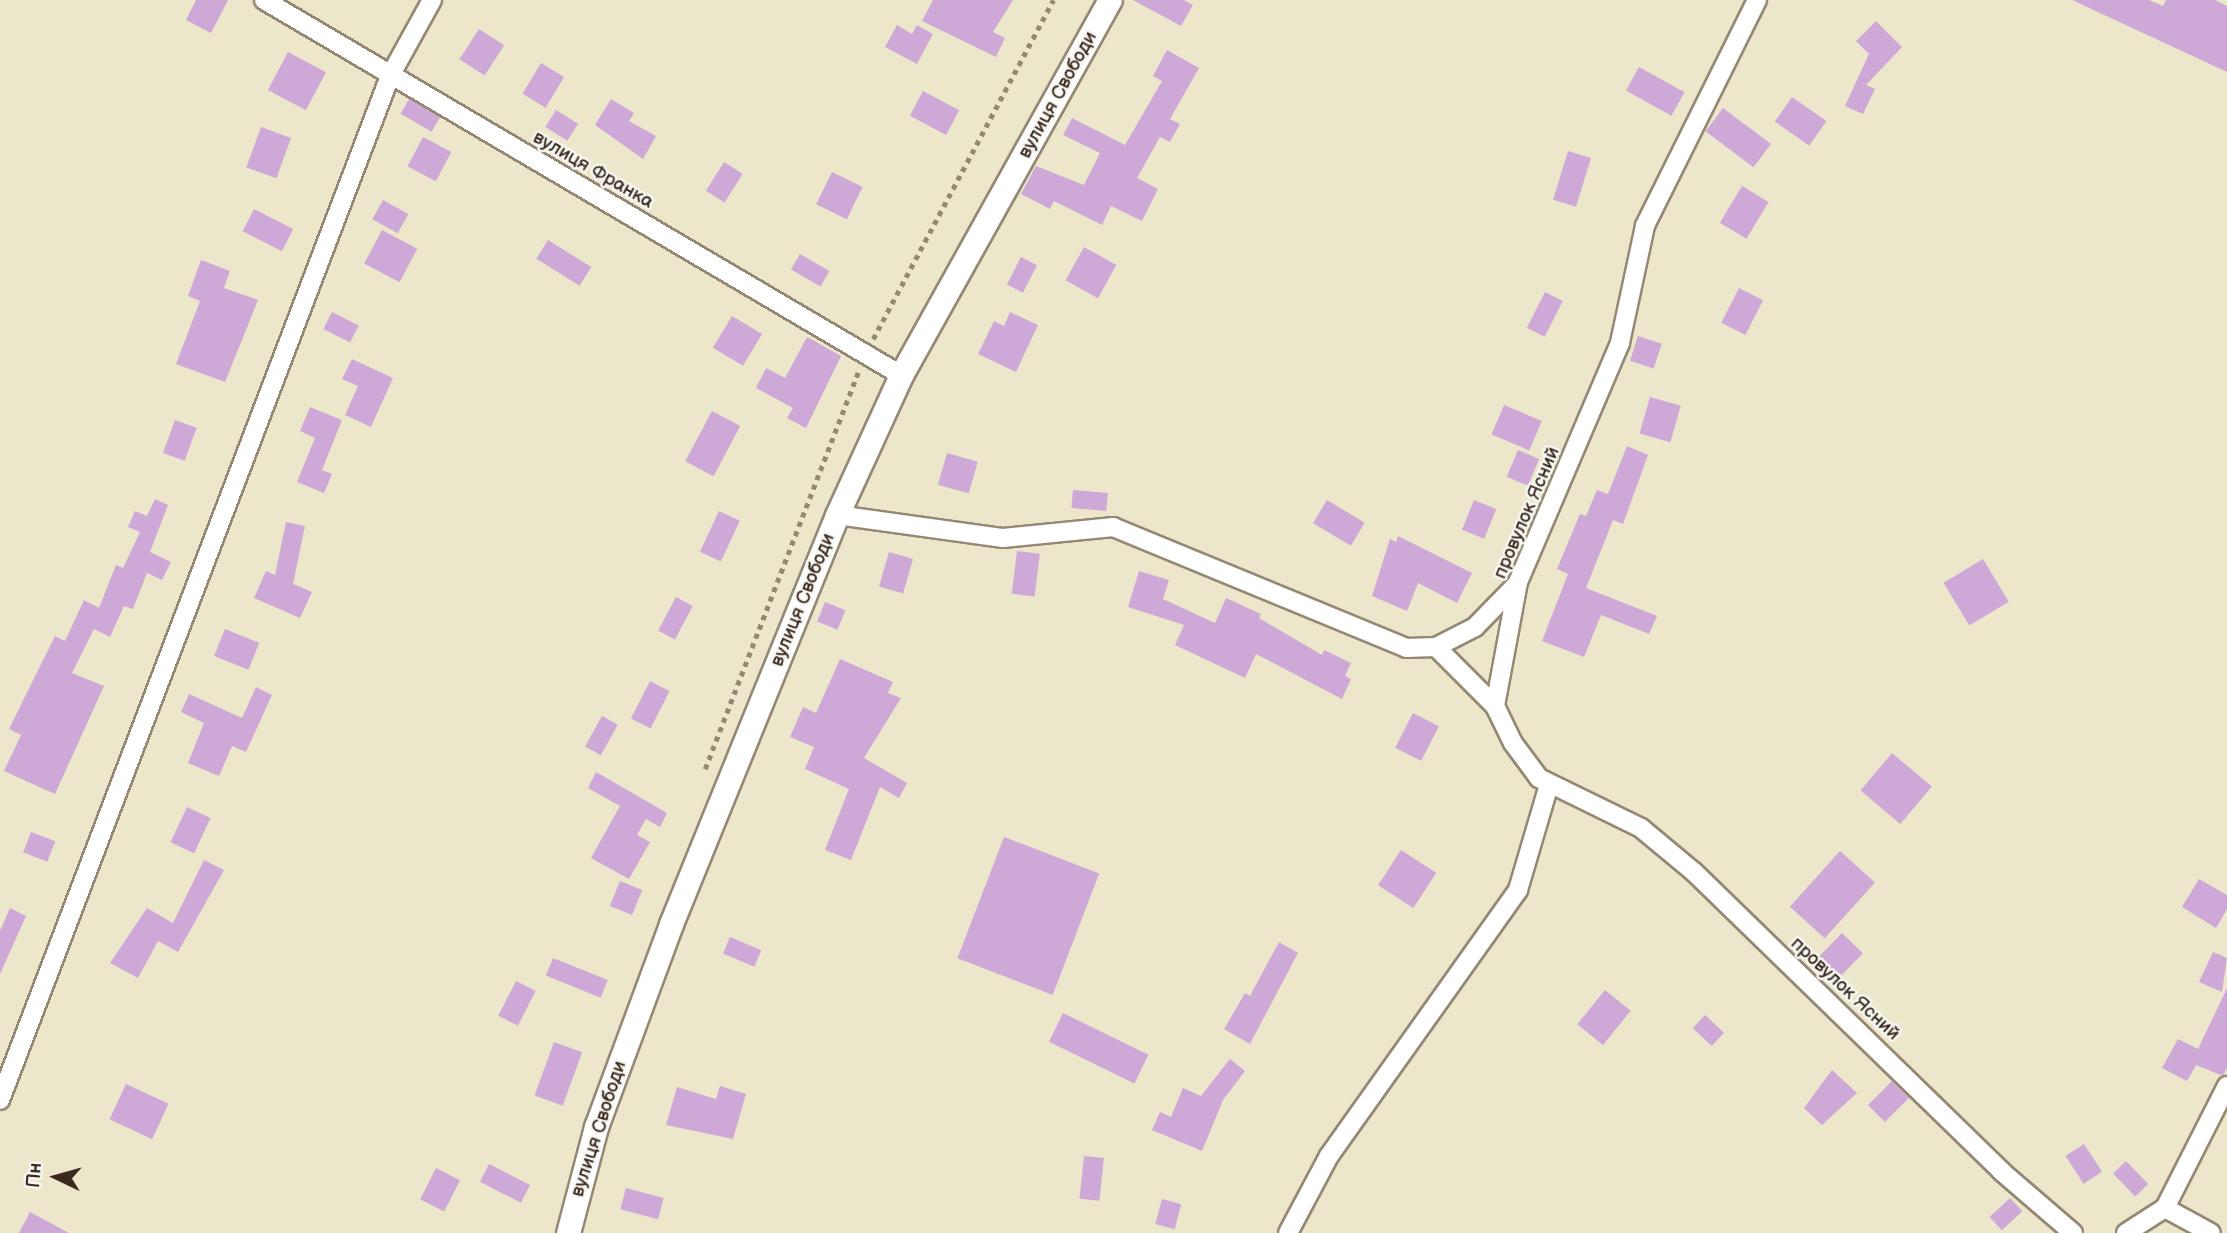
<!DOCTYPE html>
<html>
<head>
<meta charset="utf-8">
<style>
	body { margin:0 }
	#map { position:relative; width:2227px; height:1233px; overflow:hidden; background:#ece6cb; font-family:"Balsamiq Sans",sans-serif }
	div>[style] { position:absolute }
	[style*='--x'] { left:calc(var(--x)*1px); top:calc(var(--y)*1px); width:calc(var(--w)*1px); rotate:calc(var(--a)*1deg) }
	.building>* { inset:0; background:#cea9d8; transform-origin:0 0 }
	.path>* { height:4.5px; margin-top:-2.25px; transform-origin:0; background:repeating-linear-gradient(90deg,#948874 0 5px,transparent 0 10px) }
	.roads { filter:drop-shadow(2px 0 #948874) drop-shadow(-2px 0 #948874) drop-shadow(0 2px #948874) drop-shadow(0 -2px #948874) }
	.minor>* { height:18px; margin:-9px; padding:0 9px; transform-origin:9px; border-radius:9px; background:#fff }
	.tertiary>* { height:23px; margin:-11.5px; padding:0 11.5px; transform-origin:11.5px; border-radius:11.5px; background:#fff }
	span { translate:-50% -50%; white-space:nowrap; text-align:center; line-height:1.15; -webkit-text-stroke:5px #f6f6f2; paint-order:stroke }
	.street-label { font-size:19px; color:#3b2a1e }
	.north { position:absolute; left:21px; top:1142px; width:70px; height:70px; -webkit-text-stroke:5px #f6f6f2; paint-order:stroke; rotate:275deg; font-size:19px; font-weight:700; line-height:28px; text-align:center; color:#3b2a1e }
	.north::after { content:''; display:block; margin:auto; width:24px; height:32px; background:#3b2a1e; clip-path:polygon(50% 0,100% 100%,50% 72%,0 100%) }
</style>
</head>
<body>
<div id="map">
	<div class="building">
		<div style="clip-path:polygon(196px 0,228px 0,211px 33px,186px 20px)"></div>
		<div style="clip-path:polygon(933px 0,1013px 0,993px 32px,1005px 38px,996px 57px,922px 21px)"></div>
		<div style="clip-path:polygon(1133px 0,1184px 0,1193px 5px,1181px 26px)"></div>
		<div style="clip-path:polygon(2072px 0,2149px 0,2163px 6px,2166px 0,2215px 0,2227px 6px,2227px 72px)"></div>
		<div style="clip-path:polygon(1876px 21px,1902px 47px,1866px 85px,1875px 89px,1863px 114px,1845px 106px,1869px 54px,1856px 41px)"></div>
		<div style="clip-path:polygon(897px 25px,912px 34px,917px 25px,933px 34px,917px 64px,885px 47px)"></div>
		<div style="left:479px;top:29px;width:30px;height:36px;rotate:33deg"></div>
		<div style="clip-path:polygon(1167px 50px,1199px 68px,1170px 119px,1180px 124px,1170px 142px,1160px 137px,1137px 178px,1158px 189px,1142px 221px,1111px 206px,1102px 225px,1054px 201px,1050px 209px,1021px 194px,1036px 166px,1084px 185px,1100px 153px,1063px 135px,1072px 118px,1125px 145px,1162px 81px,1153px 76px)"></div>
		<div style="left:288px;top:52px;width:43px;height:43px;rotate:28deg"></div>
		<div style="left:541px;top:63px;width:27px;height:36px;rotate:31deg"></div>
		<div style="left:1639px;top:67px;width:52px;height:27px;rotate:29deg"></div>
		<div style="left:923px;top:91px;width:41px;height:28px;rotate:28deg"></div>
		<div style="left:1792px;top:97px;width:42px;height:30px;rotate:35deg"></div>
		<div style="left:409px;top:99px;width:36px;height:17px;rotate:30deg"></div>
		<div style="clip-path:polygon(611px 99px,634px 113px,629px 121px,656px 136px,643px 159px,595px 125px)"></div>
		<div style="left:1723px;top:108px;width:60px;height:29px;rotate:37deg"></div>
		<div style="left:556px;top:110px;width:26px;height:20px;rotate:32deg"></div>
		<div style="left:261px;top:127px;width:32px;height:43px;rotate:20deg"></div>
		<div style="left:423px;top:137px;width:32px;height:33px;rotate:28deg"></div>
		<div style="left:1568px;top:151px;width:24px;height:51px;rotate:17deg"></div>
		<div style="left:724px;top:162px;width:22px;height:34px;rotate:32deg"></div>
		<div style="left:832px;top:172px;width:34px;height:36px;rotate:26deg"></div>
		<div style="left:1742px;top:186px;width:31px;height:43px;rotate:31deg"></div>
		<div style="left:383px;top:200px;width:29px;height:22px;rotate:29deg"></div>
		<div style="left:254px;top:209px;width:44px;height:25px;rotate:27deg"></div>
		<div style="left:382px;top:230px;width:40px;height:38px;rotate:28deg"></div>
		<div style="left:548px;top:240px;width:51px;height:22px;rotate:32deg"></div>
		<div style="left:1084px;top:247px;width:37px;height:38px;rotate:29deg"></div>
		<div style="left:800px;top:254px;width:34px;height:18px;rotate:30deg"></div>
		<div style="left:1021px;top:257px;width:18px;height:31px;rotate:27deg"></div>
		<div style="clip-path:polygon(201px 260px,230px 271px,224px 288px,258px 300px,225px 382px,176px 364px,200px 301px,188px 296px)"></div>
		<div style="left:1739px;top:288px;width:27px;height:39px;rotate:27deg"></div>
		<div style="left:1545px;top:292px;width:20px;height:40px;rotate:27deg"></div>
		<div style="left:332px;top:312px;width:30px;height:19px;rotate:27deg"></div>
		<div style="clip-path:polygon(1010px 312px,1038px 325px,1016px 372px,978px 354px,994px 321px,1004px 326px)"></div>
		<div style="left:732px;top:316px;width:35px;height:37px;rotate:31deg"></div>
		<div style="left:1638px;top:336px;width:25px;height:26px;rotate:18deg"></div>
		<div style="clip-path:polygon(807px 337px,841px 356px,806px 428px,787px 418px,793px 408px,756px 388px,766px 368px,785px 378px)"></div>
		<div style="clip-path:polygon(352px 359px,393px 378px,371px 427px,345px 415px,358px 386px,342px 379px)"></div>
		<div style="left:1650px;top:397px;width:32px;height:38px;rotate:16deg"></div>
		<div style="left:1504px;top:405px;width:41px;height:32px;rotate:23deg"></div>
		<div style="clip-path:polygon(310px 407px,342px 420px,322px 470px,332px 474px,324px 493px,297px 482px,315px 438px,300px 431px)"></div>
		<div style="left:712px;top:411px;width:32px;height:57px;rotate:28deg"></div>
		<div style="left:175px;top:420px;width:23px;height:35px;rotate:20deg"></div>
		<div style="clip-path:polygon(1627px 446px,1648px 455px,1623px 524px,1613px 520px,1586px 588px,1657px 616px,1649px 634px,1601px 615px,1584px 657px,1542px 641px,1568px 574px,1557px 569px,1580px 514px,1586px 516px,1597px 490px,1608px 494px)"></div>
		<div style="left:1518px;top:450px;width:23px;height:29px;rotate:23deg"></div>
		<div style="left:947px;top:453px;width:32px;height:33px;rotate:16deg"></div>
		<div style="left:1073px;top:490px;width:35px;height:18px;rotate:5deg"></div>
		<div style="clip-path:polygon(155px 499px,168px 505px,150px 552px,171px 562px,162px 580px,147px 573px,133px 609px,124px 606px,110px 637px,94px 629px,72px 673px,104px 686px,55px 794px,4px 771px,21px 735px,9px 729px,55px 636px,65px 641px,84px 600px,99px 608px,116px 565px,123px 568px,140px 532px,128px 527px,135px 511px,147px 516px)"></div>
		<div style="left:1327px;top:500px;width:44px;height:27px;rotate:31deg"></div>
		<div style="left:1474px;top:500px;width:24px;height:32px;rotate:22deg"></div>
		<div style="left:719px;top:511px;width:23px;height:45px;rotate:25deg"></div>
		<div style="clip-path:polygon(286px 522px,305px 526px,293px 584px,312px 592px,300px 618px,254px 598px,266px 571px,275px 575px)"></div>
		<div style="clip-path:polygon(1398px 536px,1472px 573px,1457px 603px,1418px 583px,1407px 611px,1372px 596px,1390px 539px,1396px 542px)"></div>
		<div style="left:1017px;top:551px;width:23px;height:43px;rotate:7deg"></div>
		<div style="left:889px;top:552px;width:25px;height:36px;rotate:16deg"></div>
		<div style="left:1983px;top:559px;width:50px;height:46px;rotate:59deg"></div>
		<div style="clip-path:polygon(1139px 571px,1169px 580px,1163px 599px,1215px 623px,1226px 598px,1261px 614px,1259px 618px,1322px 655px,1324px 650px,1351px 663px,1345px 676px,1351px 679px,1342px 699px,1256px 654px,1245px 678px,1175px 645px,1184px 625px,1128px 607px)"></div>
		<div style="left:676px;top:597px;width:19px;height:38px;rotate:28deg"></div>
		<div style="left:825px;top:602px;width:22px;height:21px;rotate:22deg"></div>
		<div style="left:225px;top:629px;width:37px;height:29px;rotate:22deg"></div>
		<div style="clip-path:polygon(840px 659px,893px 682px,888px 693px,901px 698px,864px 758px,907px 783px,899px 798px,880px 787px,851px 860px,825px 850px,849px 789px,805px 769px,814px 747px,790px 737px,803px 707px,816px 713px)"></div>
		<div style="left:650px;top:681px;width:22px;height:42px;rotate:27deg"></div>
		<div style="clip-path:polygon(256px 687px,272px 695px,246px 752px,232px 746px,219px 776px,188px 763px,204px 723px,181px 712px,189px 694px,242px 718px)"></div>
		<div style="left:1413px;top:713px;width:29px;height:39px;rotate:27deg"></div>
		<div style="left:602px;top:716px;width:18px;height:35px;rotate:29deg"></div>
		<div style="left:1892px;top:753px;width:52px;height:49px;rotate:40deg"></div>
		<div style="clip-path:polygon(596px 772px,667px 813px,660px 827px,646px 819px,637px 835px,650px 842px,629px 879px,591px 858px,620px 806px,588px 788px)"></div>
		<div style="left:187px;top:807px;width:26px;height:39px;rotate:25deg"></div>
		<div style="left:31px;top:832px;width:26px;height:22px;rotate:21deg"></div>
		<div style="left:1004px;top:837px;width:102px;height:130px;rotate:21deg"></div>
		<div style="left:1401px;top:850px;width:42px;height:42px;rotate:33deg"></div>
		<div style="left:1840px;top:851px;width:47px;height:75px;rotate:42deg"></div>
		<div style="clip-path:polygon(204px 860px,224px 870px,178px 952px,158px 941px,138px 978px,110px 963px,147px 908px,173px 923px)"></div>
		<div style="clip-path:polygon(2199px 879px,2227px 895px,2227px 909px,2216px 928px,2182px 907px)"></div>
		<div style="left:620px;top:881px;width:24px;height:27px;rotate:22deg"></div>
		<div style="clip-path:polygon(10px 908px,26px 916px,0 974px,0 931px)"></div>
		<div style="left:1842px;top:933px;width:29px;height:37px;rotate:44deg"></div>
		<div style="left:730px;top:937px;width:34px;height:18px;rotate:23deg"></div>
		<div style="clip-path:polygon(1279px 942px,1298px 953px,1250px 1044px,1224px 1029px,1245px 993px,1250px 996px)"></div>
		<div style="clip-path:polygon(2213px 952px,2227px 958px,2222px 992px,2199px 982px)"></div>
		<div style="left:553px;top:958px;width:59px;height:19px;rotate:22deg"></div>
		<div style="left:516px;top:981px;width:22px;height:39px;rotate:27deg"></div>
		<div style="clip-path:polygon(2227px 988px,2227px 1068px,2223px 1076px,2196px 1065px,2187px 1081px,2162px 1068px,2178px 1039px,2198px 1049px)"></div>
		<div style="left:1605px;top:990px;width:33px;height:44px;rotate:39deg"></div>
		<div style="left:1063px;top:1013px;width:95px;height:32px;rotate:26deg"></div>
		<div style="left:1705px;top:1015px;width:26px;height:18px;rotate:43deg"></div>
		<div style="left:554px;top:1042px;width:30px;height:57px;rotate:20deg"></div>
		<div style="clip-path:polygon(1230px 1059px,1245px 1071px,1223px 1100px,1202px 1151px,1152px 1130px,1160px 1112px,1171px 1117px,1183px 1088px,1201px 1096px)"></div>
		<div style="clip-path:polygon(1832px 1070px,1857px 1093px,1822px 1125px,1804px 1108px)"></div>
		<div style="left:1892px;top:1081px;width:24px;height:34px;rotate:45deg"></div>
		<div style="left:126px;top:1084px;width:47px;height:39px;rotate:25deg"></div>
		<div style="clip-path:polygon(720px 1086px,746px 1094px,733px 1139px,666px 1125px,677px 1087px,716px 1099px)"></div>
		<div style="left:2084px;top:1144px;width:33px;height:22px;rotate:57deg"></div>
		<div style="left:1084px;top:1156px;width:20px;height:43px;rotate:6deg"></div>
		<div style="left:2126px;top:1161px;width:32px;height:18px;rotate:46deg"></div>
		<div style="left:489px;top:1164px;width:46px;height:20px;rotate:27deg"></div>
		<div style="left:436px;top:1168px;width:27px;height:35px;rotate:27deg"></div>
		<div style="left:626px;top:1188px;width:39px;height:22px;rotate:15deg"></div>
		<div style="left:2010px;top:1198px;width:18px;height:28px;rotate:47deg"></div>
		<div style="left:1162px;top:1199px;width:20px;height:26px;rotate:15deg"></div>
		<div style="clip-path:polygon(30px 1212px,69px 1233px,19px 1233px)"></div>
	</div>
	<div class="path">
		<div style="--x:873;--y:339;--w:384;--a:-62"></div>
		<div style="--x:705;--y:769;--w:425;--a:-68.9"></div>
	</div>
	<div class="roads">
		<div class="minor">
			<div style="--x:264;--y:0;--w:739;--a:30.49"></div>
			<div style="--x:1757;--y:0;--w:252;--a:116.4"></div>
			<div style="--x:1645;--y:226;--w:120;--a:102.1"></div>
			<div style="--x:1620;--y:343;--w:260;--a:113.1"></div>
			<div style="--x:1518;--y:582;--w:126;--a:100.5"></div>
			<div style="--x:1495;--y:706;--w:41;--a:64.1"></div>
			<div style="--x:1513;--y:743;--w:44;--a:53.4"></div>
			<div style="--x:1539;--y:778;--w:114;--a:26.1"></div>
			<div style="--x:1641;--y:828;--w:69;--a:39.7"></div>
			<div style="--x:1694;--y:872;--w:429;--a:44.2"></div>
			<div style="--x:2001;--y:1171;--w:95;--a:40.7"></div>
			<div style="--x:837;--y:515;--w:168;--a:7.9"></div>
			<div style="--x:1003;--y:538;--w:111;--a:-5.7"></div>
			<div style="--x:1113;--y:527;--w:317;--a:22.4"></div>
			<div style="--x:1406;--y:648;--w:30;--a:-2"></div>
			<div style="--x:1436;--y:647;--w:44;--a:-27.1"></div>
			<div style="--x:1475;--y:627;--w:59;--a:-45.7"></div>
			<div style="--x:1436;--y:647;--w:83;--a:45"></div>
			<div style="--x:0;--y:1100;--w:1096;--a:-69.15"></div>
			<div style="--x:390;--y:76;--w:87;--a:-61.1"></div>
			<div style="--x:2165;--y:1208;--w:52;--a:28.5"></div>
			<div style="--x:1288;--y:1233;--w:87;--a:-62"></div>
			<div style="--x:1329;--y:1156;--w:326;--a:-54.6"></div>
			<div style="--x:1518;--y:890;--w:109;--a:-73.6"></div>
			<div style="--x:2126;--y:1233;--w:46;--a:-32.7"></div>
			<div style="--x:2165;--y:1208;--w:137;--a:-63.1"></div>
		</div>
		<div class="tertiary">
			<div style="--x:568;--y:1233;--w:110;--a:-75.2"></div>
			<div style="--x:596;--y:1127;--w:216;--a:-69.7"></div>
			<div style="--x:671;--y:924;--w:441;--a:-67.9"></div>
			<div style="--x:837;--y:515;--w:154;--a:-65.4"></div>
			<div style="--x:901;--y:375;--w:429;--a:-60.9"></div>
		</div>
	</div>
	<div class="street-label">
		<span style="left:1058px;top:95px;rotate:-61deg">вулиця Свободи</span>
		<span style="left:593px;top:170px;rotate:30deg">вулиця Франка</span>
		<span style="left:1527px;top:513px;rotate:-67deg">провулок Ясний</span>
		<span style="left:803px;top:600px;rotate:-68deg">вулиця Свободи</span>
		<span style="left:1845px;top:989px;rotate:43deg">провулок Ясний</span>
		<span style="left:599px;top:1129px;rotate:-72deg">вулиця Свободи</span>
	</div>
	<div class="north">Пн</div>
</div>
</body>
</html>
